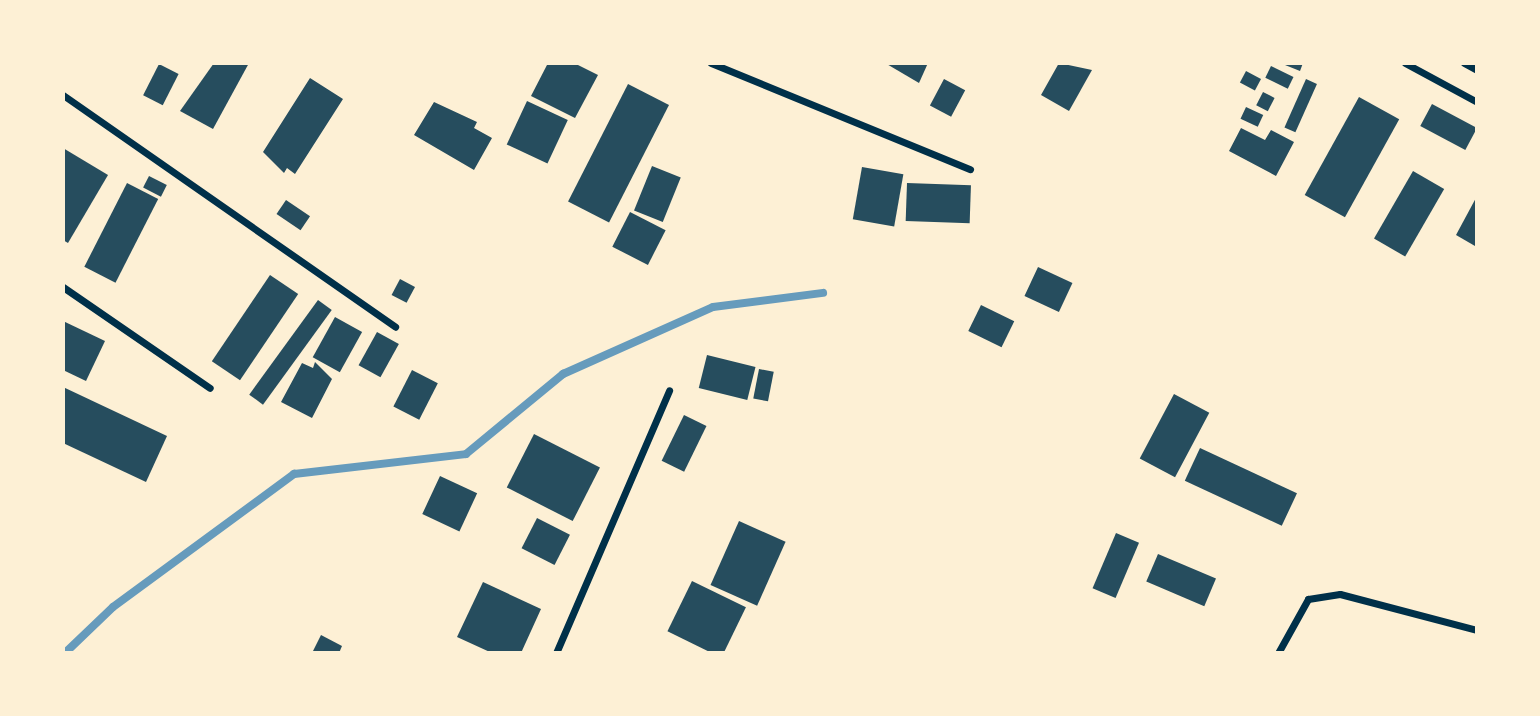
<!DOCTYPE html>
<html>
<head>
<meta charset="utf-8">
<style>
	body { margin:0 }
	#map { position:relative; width:1540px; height:716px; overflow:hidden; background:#fdf0d5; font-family:Bitter,serif }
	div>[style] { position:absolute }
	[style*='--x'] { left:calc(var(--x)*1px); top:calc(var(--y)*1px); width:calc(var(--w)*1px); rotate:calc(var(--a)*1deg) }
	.stream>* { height:8px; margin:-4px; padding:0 4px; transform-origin:4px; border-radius:4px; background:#669bbc }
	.building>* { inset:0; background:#264d5e; transform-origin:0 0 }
	.minor>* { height:7px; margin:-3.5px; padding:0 3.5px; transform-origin:3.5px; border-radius:3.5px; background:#003049 }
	span { translate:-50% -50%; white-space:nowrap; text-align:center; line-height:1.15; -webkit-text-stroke:5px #fdf0d5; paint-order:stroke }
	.frame { position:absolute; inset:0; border:65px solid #fdf0d5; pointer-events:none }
</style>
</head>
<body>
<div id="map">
	<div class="stream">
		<div style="--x:65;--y:653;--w:66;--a:-43.8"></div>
		<div style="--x:113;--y:607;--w:225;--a:-36.3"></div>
		<div style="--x:294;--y:474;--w:173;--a:-6.6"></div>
		<div style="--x:466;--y:454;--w:126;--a:-39.5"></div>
		<div style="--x:563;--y:374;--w:164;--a:-24.1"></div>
		<div style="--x:713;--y:307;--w:111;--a:-7.3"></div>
	</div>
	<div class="building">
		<div style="clip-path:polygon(214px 63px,249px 63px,213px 129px,180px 111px)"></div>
		<div style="clip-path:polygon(548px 63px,574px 63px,598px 75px,575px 118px,531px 96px)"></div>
		<div style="clip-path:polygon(885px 63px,928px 63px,919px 83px)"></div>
		<div style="clip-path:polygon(1059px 63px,1092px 70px,1069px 111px,1041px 95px)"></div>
		<div style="clip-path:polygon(1280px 63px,1303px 63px,1300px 71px)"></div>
		<div style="left:159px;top:64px;width:22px;height:35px;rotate:27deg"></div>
		<div style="left:1271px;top:66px;width:25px;height:13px;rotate:26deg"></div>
		<div style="left:1246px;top:71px;width:17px;height:13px;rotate:28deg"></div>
		<div style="clip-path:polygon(310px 78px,343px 99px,295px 174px,287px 168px,284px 173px,263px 152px)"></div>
		<div style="left:944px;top:79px;width:24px;height:30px;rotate:28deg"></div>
		<div style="left:1306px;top:79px;width:12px;height:53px;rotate:24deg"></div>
		<div style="left:628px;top:84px;width:46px;height:132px;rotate:27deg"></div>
		<div style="left:1263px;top:92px;width:13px;height:15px;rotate:27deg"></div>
		<div style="left:1359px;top:97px;width:46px;height:112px;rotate:29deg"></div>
		<div style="left:527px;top:101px;width:45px;height:48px;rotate:25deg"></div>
		<div style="clip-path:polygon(434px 102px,477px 122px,474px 128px,492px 138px,474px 170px,414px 135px)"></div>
		<div style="left:1432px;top:104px;width:51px;height:25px;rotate:28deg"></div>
		<div style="left:1246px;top:107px;width:19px;height:13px;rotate:25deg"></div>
		<div style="clip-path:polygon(1241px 128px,1265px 140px,1271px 130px,1294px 142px,1276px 176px,1229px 151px)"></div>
		<div style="clip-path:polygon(63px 148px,108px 175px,68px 243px,63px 240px)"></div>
		<div style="left:652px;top:166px;width:31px;height:48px;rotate:22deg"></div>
		<div style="left:862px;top:167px;width:42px;height:53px;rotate:10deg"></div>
		<div style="left:1413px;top:171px;width:36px;height:78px;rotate:30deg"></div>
		<div style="left:149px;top:176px;width:20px;height:13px;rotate:27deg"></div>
		<div style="left:127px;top:183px;width:35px;height:94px;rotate:27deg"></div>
		<div style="left:907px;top:183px;width:64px;height:38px;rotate:2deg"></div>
		<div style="clip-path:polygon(1477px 196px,1477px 242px,1475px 246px,1456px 235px)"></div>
		<div style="left:286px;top:200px;width:29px;height:17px;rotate:34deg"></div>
		<div style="left:630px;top:212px;width:40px;height:39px;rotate:27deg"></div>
		<div style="left:1038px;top:267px;width:38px;height:32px;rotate:25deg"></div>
		<div style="left:270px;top:275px;width:34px;height:104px;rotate:34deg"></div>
		<div style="left:400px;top:279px;width:17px;height:18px;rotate:28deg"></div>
		<div style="left:318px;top:300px;width:17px;height:117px;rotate:36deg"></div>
		<div style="left:981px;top:305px;width:37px;height:29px;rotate:26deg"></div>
		<div style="left:335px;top:317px;width:31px;height:46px;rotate:29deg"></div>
		<div style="clip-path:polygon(63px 321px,105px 341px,86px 381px,63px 370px)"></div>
		<div style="left:377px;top:332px;width:25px;height:38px;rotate:29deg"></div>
		<div style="left:707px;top:355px;width:50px;height:34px;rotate:14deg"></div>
		<div style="clip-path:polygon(315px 362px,332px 379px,312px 418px,281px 402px,302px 363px,313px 368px)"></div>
		<div style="left:759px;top:369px;width:15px;height:30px;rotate:11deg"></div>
		<div style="left:412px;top:370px;width:29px;height:41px;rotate:27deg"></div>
		<div style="clip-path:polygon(63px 387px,167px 436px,146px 482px,63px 443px)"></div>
		<div style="left:1174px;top:394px;width:40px;height:73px;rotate:28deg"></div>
		<div style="left:684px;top:415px;width:25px;height:51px;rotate:26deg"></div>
		<div style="left:534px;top:434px;width:74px;height:60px;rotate:27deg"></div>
		<div style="left:1200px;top:448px;width:107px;height:36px;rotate:25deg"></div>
		<div style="left:440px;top:476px;width:41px;height:42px;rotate:25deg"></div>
		<div style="left:537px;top:518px;width:37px;height:34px;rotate:27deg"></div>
		<div style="left:739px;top:521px;width:51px;height:70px;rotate:24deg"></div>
		<div style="left:1116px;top:533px;width:25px;height:60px;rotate:23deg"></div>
		<div style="left:1158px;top:554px;width:63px;height:30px;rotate:23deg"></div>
		<div style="left:692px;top:581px;width:60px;height:56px;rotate:26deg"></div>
		<div style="clip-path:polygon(483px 582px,541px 609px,521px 653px,492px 653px,457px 637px)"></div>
		<div style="clip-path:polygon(321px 635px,342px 646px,339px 653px,312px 653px)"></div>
	</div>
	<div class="minor">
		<div style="--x:711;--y:63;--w:280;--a:22.3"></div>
		<div style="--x:1405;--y:63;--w:82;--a:28.4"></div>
		<div style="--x:1464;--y:63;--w:15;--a:28"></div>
		<div style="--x:63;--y:95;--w:405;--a:34.9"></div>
		<div style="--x:63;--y:287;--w:178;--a:34.5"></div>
		<div style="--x:556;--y:653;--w:286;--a:-66.7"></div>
		<div style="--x:1278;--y:653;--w:62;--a:-60.9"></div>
		<div style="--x:1308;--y:599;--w:32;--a:-9"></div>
		<div style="--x:1340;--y:594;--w:142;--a:14.7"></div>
	</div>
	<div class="frame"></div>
</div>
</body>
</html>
